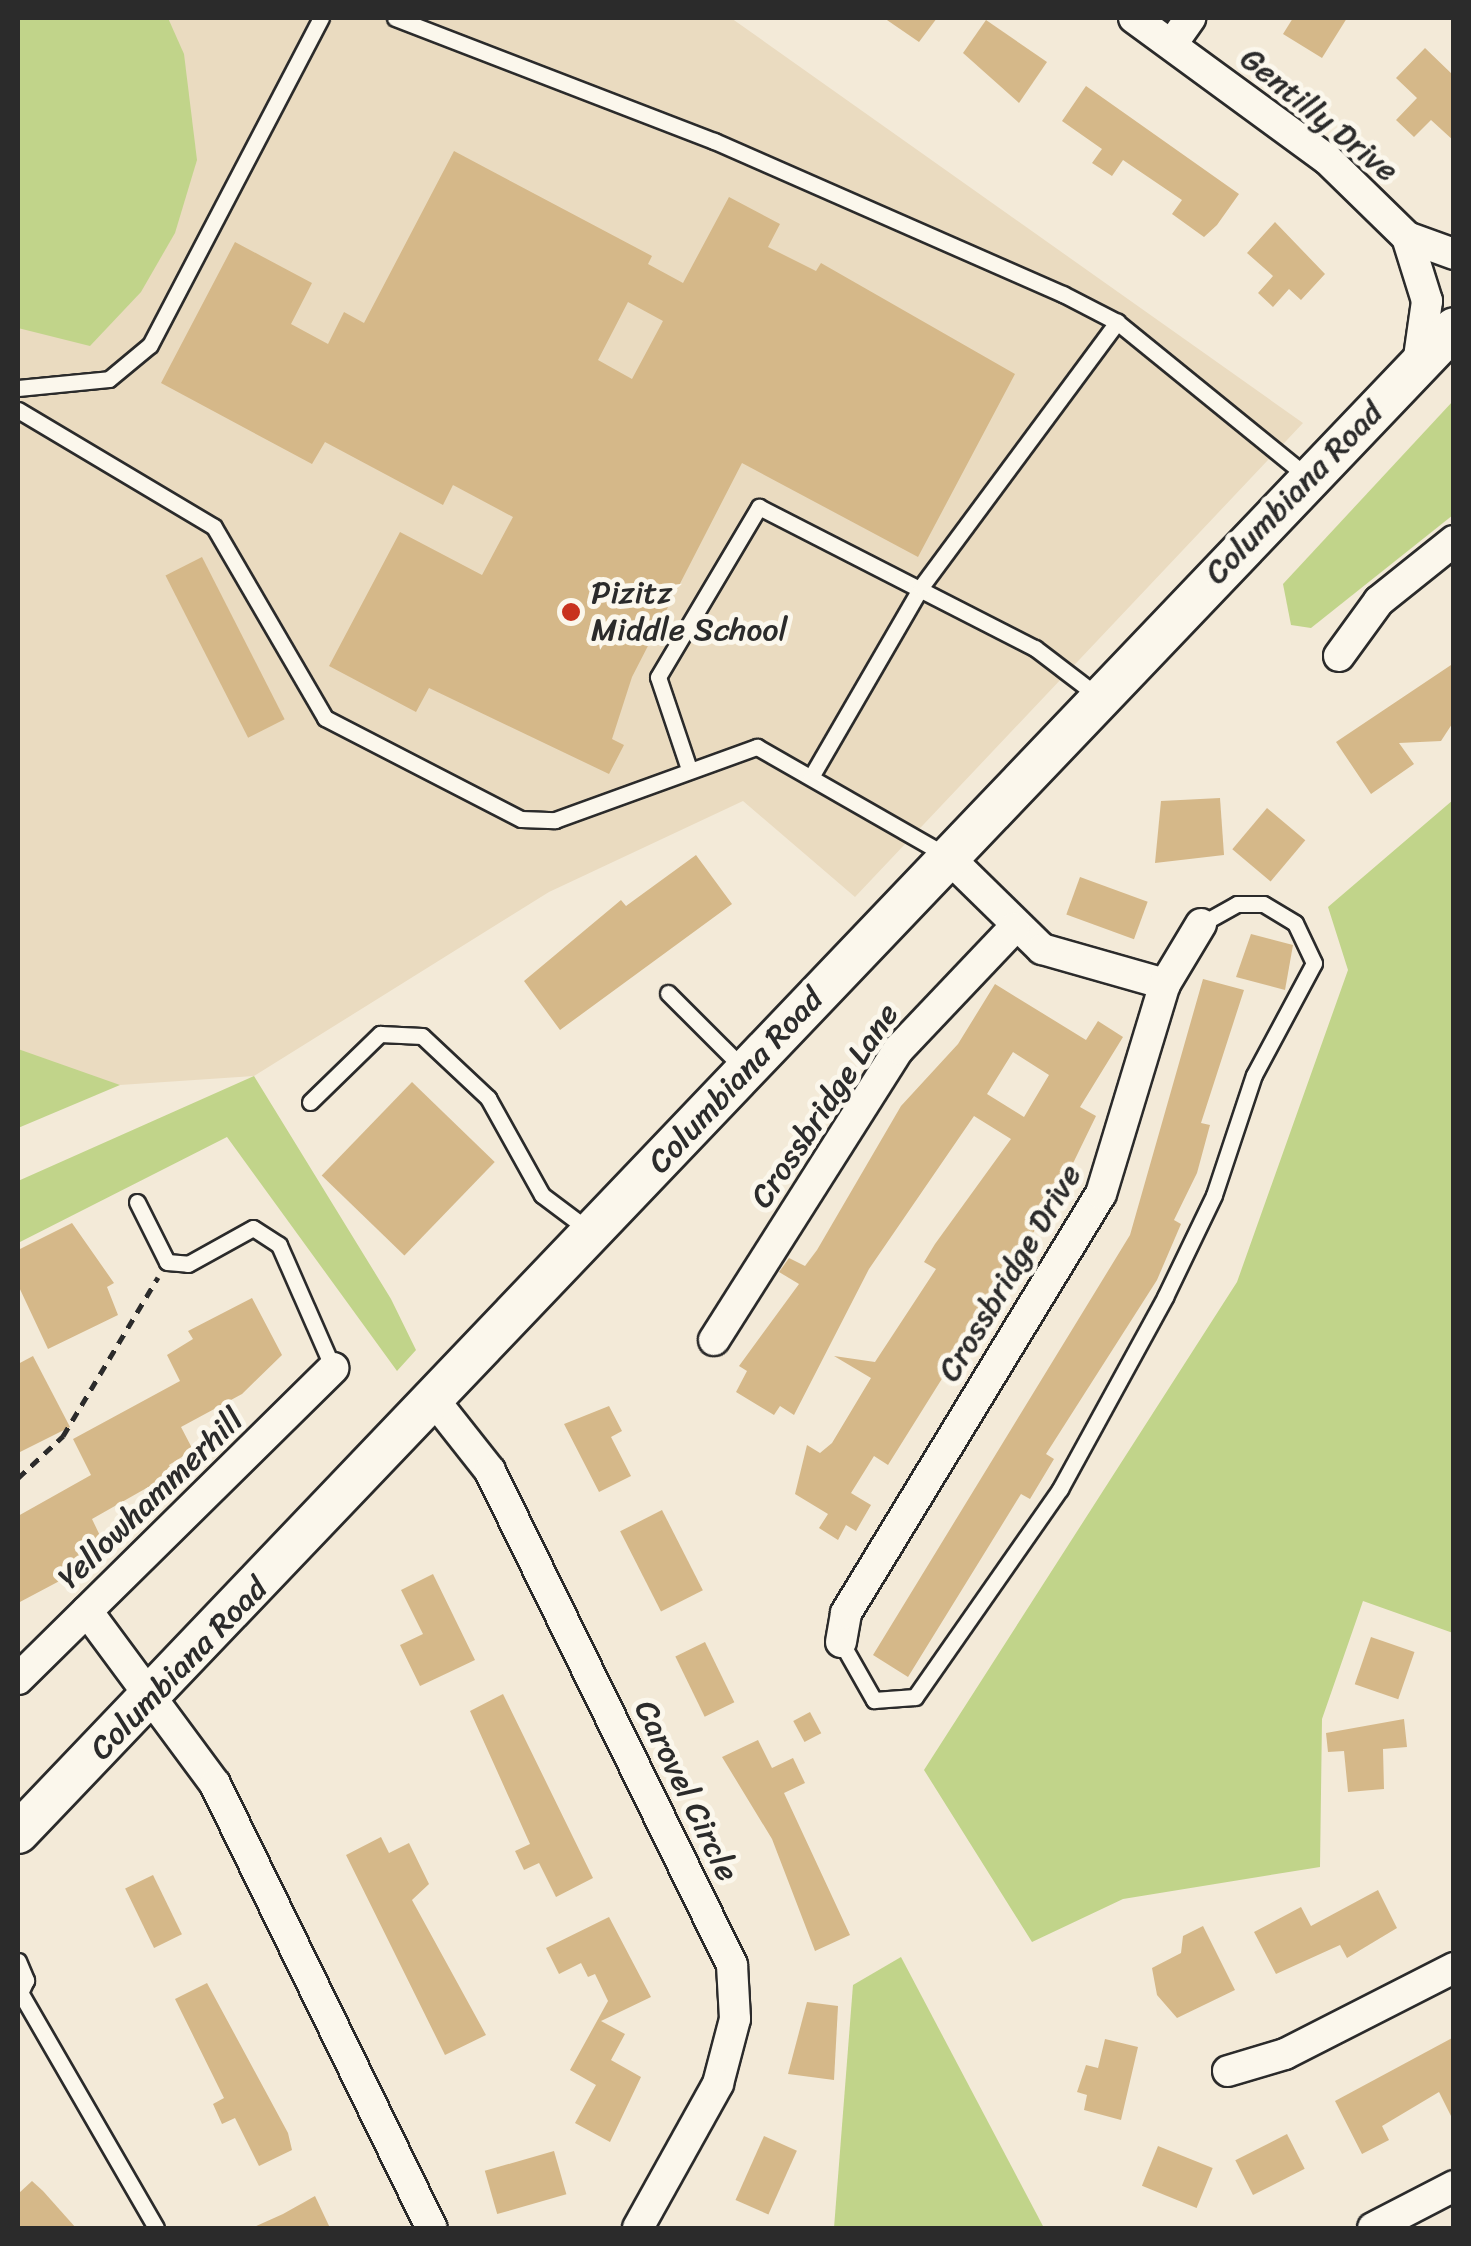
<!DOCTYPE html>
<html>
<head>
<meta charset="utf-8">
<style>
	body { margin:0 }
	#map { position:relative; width:1471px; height:2246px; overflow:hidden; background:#f3ead8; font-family:Sriracha,sans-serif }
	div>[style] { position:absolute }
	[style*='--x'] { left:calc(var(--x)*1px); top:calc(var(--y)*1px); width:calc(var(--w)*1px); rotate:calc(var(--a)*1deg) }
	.built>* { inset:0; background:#eadbc0 }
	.green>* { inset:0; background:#c1d48a }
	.building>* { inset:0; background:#d5b889; transform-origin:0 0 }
	.path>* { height:5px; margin-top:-2.5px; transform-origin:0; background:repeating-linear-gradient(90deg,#2b2b2b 0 10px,transparent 0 18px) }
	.roads { filter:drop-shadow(2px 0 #2b2b2b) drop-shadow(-2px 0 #2b2b2b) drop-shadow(0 2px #2b2b2b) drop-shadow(0 -2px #2b2b2b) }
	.service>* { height:15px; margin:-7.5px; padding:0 7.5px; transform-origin:7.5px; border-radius:7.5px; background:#fbf7ec }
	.minor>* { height:30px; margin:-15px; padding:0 15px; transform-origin:15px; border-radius:15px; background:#fbf7ec }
	.secondary>* { height:40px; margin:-20px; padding:0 20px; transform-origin:20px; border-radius:20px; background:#fbf7ec }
	.dots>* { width:28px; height:28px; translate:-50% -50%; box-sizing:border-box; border:5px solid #fbf7ec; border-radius:50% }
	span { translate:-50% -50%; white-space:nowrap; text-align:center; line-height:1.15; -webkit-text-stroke:10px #fbf7ec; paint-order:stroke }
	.street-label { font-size:32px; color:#2b2b2b }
	.poi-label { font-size:32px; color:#2b2b2b }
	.left { translate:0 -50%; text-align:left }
	.frame { position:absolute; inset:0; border:20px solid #2b2b2b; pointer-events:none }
</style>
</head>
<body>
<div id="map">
	<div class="built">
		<div style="clip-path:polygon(18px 18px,731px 18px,1303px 423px,855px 897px,743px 801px,549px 892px,254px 1076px,120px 1085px,18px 1071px)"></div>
	</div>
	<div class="green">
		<div style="clip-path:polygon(18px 18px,168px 18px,184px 54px,197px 160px,175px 233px,141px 292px,90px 346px,18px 328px)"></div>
		<div style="clip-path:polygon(1453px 401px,1453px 515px,1311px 628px,1291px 625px,1283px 584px)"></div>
		<div style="clip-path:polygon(1453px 800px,1453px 1633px,1363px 1601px,1322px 1719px,1320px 1867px,1123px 1899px,1032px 1942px,924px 1770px,1237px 1282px,1348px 970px,1328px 907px)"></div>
		<div style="clip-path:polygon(18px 1049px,120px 1085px,18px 1128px)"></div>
		<div style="clip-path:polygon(254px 1076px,391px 1299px,416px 1350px,397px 1371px,227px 1137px,18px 1243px,18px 1181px)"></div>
		<div style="clip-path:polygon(901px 1957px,1044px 2228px,834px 2228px,853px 1985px)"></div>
	</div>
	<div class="building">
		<div style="clip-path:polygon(884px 18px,937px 18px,919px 42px)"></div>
		<div style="clip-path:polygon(1293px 18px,1347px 18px,1322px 58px,1283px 34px)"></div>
		<div style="clip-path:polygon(986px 20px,1047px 62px,1019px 103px,963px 53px)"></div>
		<div style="clip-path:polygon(1425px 48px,1454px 76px,1454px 141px,1431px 120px,1414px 137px,1396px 120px,1417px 98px,1396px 78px)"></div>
		<div style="clip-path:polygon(1086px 86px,1239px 194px,1217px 225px,1204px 237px,1172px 214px,1182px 200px,1123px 160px,1112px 176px,1092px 163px,1102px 149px,1062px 121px)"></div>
		<div style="clip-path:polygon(evenodd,454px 151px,652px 256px,648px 264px,683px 283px,729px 197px,780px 224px,768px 247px,816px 271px,821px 263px,1015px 374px,918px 557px,742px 463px,632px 677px,612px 739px,624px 745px,609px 774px,429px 688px,416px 712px,329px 666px,400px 532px,482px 575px,513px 517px,453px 485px,443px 505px,325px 442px,312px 464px,161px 383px,235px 242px,312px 283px,291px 324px,328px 344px,344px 312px,364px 323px,454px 151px,628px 302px,663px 321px,632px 379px,598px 360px,628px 302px)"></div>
		<div style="clip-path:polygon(1275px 222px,1325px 274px,1301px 300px,1289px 289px,1273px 307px,1258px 293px,1273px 276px,1247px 253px)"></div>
		<div style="left:202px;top:557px;width:182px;height:41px;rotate:63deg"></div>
		<div style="clip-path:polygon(1454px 663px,1454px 721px,1441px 741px,1399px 743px,1414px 764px,1371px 794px,1336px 742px)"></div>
		<div style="clip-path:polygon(1220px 798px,1224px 855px,1155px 863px,1161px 801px)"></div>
		<div style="left:1267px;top:808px;width:50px;height:54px;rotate:40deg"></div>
		<div style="clip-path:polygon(696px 855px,732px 904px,560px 1030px,524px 981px,621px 900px,626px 906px)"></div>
		<div style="left:1080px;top:877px;width:72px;height:40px;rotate:20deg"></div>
		<div style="clip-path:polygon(1251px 934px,1293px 945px,1285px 990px,1236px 977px)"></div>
		<div style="clip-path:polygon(1203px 979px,1244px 990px,1201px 1123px,1210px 1125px,1197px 1173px,1174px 1220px,1181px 1224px,1157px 1280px,1046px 1454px,1054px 1459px,1030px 1499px,1021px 1494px,908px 1677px,873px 1655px,1130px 1235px)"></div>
		<div style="clip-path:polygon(evenodd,995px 984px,1086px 1040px,1098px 1021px,1123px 1037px,1080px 1107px,1096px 1116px,1060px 1190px,888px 1465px,874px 1456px,851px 1493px,871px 1505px,856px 1531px,846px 1525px,838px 1540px,819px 1528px,828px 1514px,795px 1494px,807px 1445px,820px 1453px,832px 1443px,871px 1378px,834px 1356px,875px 1362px,936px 1269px,924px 1262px,935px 1244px,1011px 1139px,974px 1116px,869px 1269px,794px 1415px,780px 1406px,774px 1415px,736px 1392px,747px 1371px,739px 1366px,799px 1284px,779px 1272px,789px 1258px,805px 1266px,817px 1250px,901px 1106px,958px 1044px,995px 984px,1013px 1052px,1049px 1075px,1024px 1117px,987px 1094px,1013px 1052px)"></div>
		<div style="left:412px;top:1082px;width:115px;height:130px;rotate:44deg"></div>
		<div style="clip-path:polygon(72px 1223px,114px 1283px,107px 1287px,118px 1315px,48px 1349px,18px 1285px,18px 1250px)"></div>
		<div style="clip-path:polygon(252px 1298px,282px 1355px,242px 1394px,181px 1427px,193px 1450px,169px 1465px,173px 1473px,92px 1519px,104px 1544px,80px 1559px,84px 1568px,18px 1603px,18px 1516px,91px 1475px,73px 1439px,180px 1381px,167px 1355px,193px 1339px,188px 1331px)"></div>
		<div style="clip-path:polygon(33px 1356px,70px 1427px,18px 1453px,18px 1364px)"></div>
		<div style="clip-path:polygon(609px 1406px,622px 1431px,611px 1437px,631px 1476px,599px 1492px,564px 1424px)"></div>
		<div style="left:662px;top:1510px;width:90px;height:47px;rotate:63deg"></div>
		<div style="clip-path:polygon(433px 1574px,475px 1660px,420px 1686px,400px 1645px,423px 1634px,401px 1590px)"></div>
		<div style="left:1371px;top:1637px;width:46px;height:50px;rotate:19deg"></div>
		<div style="left:705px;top:1642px;width:67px;height:33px;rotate:64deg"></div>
		<div style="clip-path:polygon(503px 1694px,593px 1878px,556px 1897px,539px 1863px,524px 1870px,515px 1851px,530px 1844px,470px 1711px)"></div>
		<div style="left:810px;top:1712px;width:24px;height:19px;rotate:62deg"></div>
		<div style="clip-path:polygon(1404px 1719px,1407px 1747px,1383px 1749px,1384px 1789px,1348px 1792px,1344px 1751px,1328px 1752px,1326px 1733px)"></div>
		<div style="clip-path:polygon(758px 1740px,772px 1768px,793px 1758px,805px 1783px,784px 1793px,850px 1935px,815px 1951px,772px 1839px,722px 1757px)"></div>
		<div style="clip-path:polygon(381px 1837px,389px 1853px,409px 1843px,429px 1884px,412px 1900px,486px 2035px,445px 2055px,346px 1855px)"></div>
		<div style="left:153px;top:1875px;width:66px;height:31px;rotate:64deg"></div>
		<div style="clip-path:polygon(1378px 1890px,1397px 1928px,1347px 1958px,1340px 1945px,1276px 1974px,1254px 1932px,1301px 1907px,1311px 1926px)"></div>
		<div style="clip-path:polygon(609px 1917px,651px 1997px,601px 2021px,625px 2034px,611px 2060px,641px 2077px,610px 2142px,575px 2123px,596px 2085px,570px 2070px,608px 2001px,595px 1974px,588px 1977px,581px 1963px,559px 1974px,546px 1948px)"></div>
		<div style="clip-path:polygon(1203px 1926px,1235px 1990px,1177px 2018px,1157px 1995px,1152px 1968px,1181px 1953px,1183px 1936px)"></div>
		<div style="clip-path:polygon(207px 1983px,288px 2133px,292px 2150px,259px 2166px,235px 2118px,222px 2124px,213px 2104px,224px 2098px,175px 1999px)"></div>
		<div style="clip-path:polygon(807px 2002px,838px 2006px,834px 2080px,788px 2074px)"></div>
		<div style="clip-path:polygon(1454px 2037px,1454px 2122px,1439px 2092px,1382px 2126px,1389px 2140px,1362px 2154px,1335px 2101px)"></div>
		<div style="clip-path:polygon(1105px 2039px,1138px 2047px,1121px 2120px,1084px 2110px,1087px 2095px,1077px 2092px,1086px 2065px,1098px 2068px)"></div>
		<div style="left:1287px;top:2134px;width:39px;height:58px;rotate:63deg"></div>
		<div style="left:764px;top:2136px;width:36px;height:70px;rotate:24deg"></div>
		<div style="left:1158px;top:2146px;width:59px;height:43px;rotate:22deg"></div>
		<div style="left:554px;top:2151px;width:45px;height:72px;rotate:74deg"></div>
		<div style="clip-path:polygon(32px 2181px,43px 2191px,76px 2228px,18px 2228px,18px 2194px)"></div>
		<div style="clip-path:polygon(315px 2196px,330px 2228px,252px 2228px,283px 2214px)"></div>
	</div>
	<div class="path">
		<div style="--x:18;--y:1478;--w:62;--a:-43"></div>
		<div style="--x:63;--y:1436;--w:185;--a:-59.1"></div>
	</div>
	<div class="roads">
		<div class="service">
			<div style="--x:395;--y:18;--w:342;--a:21.1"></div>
			<div style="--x:714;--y:141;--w:381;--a:23.7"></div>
			<div style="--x:1063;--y:294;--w:61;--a:27.4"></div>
			<div style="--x:1117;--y:322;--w:246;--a:39.1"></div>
			<div style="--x:18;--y:388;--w:91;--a:-5.6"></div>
			<div style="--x:109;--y:379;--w:53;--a:-39.7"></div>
			<div style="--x:150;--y:345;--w:369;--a:-62.4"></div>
			<div style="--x:18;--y:410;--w:228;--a:30.8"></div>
			<div style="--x:214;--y:527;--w:221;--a:59.8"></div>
			<div style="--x:325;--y:718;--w:220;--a:27.3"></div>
			<div style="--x:521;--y:819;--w:34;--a:2"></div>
			<div style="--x:555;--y:820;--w:215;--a:-19.9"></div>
			<div style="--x:757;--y:747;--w:219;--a:29.8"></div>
			<div style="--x:689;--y:769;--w:97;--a:-108.6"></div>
			<div style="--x:658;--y:677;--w:198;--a:-59.3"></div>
			<div style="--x:759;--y:507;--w:310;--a:27.1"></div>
			<div style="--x:1035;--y:648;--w:81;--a:37.4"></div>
			<div style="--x:811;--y:777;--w:220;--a:-59.9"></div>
			<div style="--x:921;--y:587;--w:330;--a:-53.5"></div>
			<div style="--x:668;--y:993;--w:106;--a:45"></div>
			<div style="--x:310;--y:1102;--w:98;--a:-44.2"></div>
			<div style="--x:380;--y:1034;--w:42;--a:2.7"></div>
			<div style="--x:422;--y:1036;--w:91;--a:43.2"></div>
			<div style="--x:488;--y:1098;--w:111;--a:60.9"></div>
			<div style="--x:542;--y:1195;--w:60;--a:36.9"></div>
			<div style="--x:137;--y:1202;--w:67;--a:63.4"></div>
			<div style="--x:167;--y:1262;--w:21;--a:5"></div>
			<div style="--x:188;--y:1264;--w:74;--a:-29"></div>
			<div style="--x:253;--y:1228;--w:31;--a:33"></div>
			<div style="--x:279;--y:1245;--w:134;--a:66.3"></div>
			<div style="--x:841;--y:1642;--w:67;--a:60.4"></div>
			<div style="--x:874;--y:1700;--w:41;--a:-4.2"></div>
			<div style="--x:915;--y:1697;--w:254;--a:-55.1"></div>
			<div style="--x:1060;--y:1489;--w:219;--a:-61.3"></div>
			<div style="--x:1165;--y:1297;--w:113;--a:-64.3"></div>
			<div style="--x:1214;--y:1195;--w:126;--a:-71.6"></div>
			<div style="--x:1254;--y:1075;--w:127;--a:-61.8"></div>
			<div style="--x:1314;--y:963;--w:44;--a:-115.4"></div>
			<div style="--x:1295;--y:923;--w:37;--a:-149"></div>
			<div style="--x:1263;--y:904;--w:26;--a:180"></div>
			<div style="--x:1237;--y:904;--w:41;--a:150.9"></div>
			<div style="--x:18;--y:1961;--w:21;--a:67"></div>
			<div style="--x:26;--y:1980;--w:19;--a:115"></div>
			<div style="--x:21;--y:1994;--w:270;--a:60"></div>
		</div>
		<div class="minor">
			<div style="--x:1134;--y:18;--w:239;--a:36.2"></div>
			<div style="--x:1327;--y:159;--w:112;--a:44.3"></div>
			<div style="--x:1407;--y:237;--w:67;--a:72.6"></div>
			<div style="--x:1427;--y:301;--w:64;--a:98.1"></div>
			<div style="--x:1172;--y:44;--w:32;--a:-55"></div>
			<div style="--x:1407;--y:237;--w:50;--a:19.9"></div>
			<div style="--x:1339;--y:656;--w:68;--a:-54"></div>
			<div style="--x:1379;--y:601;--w:96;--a:-38.7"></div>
			<div style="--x:947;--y:856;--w:133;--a:44.4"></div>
			<div style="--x:1042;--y:949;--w:128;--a:15.9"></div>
			<div style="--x:714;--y:1340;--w:345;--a:-57.6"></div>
			<div style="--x:899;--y:1049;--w:167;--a:-46.5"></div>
			<div style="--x:434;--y:1400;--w:90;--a:51.7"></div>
			<div style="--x:490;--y:1471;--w:550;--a:63.9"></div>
			<div style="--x:732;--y:1965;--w:54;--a:86.8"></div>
			<div style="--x:735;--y:2019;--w:67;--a:104.7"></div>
			<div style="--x:718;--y:2084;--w:165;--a:119.1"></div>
			<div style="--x:87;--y:1611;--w:215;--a:53.5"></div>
			<div style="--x:215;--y:1784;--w:494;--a:64"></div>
			<div style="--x:841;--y:1642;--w:29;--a:-80"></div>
			<div style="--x:846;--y:1613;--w:490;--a:-58.7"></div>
			<div style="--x:1101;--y:1194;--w:220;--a:-73.1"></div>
			<div style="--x:1165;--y:984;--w:70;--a:-59"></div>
			<div style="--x:18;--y:1679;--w:443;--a:-44.6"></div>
			<div style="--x:1228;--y:2071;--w:59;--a:-16.6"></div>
			<div style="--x:1285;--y:2054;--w:190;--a:-27"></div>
			<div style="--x:1373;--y:2228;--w:91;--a:-27.4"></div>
		</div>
		<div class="secondary">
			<div style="--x:18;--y:1833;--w:2080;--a:-46.34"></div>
		</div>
	</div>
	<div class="dots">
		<div style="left:571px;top:612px;background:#c8321e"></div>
	</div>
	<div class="street-label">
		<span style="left:1319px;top:115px;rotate:39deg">Gentilly Drive</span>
		<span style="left:1294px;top:493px;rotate:-46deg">Columbiana Road</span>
		<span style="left:736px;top:1081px;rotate:-47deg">Columbiana Road</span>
		<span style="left:825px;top:1106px;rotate:-56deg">Crossbridge Lane</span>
		<span style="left:1010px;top:1273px;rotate:-59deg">Crossbridge Drive</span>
		<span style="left:151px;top:1499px;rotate:-44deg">Yellowhammerhill</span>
		<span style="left:179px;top:1669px;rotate:-46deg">Columbiana Road</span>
		<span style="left:686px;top:1791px;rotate:64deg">Carovel Circle</span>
	</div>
	<div class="poi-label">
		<span class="left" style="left:591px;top:612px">Pizitz<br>Middle School</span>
	</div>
	<div class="frame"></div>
</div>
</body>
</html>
